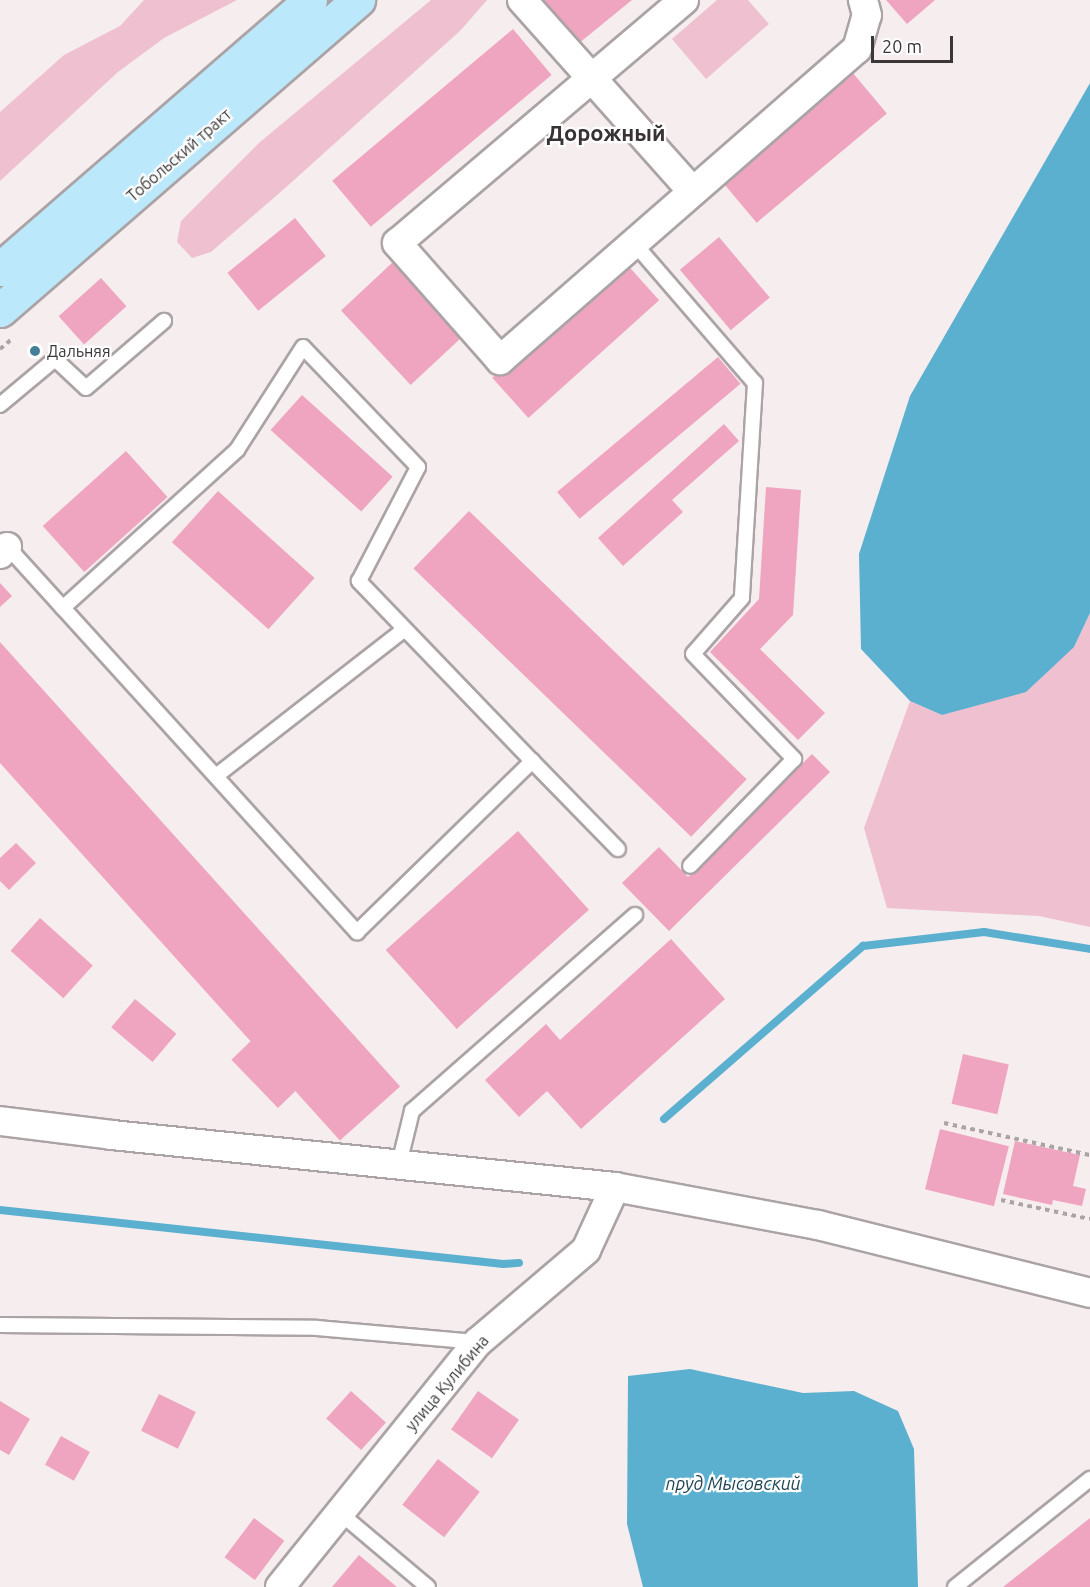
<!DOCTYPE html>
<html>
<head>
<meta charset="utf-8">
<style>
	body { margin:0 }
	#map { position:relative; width:1090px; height:1587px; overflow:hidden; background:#f6edef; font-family:Ubuntu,sans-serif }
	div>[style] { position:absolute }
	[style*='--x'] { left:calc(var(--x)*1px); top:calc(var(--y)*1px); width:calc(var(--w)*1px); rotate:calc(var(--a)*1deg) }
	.green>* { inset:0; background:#efc0d0 }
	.water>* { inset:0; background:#5cb0cf }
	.stream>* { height:8px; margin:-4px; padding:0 4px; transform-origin:4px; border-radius:4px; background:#5cb0cf }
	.building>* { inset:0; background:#efa5bf; transform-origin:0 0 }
	.path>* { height:4px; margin-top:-2px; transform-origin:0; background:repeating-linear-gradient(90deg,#aba4a5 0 4.5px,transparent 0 9px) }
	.roads { filter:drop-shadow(2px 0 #aba3a5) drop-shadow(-2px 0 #aba3a5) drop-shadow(0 2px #aba3a5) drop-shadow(0 -2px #aba3a5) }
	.lane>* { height:14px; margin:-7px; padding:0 7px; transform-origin:7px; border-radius:7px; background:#fff }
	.street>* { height:28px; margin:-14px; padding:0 14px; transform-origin:14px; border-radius:14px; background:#fff }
	.primary>* { height:33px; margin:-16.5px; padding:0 16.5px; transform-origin:16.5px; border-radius:16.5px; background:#bbe8fa }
	.dots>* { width:16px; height:16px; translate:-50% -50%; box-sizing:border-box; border:3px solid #fff; border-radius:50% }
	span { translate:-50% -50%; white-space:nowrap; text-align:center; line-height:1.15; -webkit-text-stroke:4.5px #fff; paint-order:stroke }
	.street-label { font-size:16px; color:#3b3738 }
	.poi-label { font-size:16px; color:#3b3738 }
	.left { translate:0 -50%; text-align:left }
	.water-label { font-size:18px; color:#1f4553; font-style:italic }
	.district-label { font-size:22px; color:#383234; font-weight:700 }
	.scale { position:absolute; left:871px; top:36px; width:82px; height:27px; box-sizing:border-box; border:3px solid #3b3738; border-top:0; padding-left:8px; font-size:18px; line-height:21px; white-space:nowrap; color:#3b3738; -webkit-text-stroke:4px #fff; paint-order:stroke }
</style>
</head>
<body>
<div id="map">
	<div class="green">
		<div style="clip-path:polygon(144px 0,237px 0,164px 38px,118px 72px,0 181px,0 112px,64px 55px,120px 26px)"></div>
		<div style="clip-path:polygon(431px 0,487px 0,461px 30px,284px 189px,211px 252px,192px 258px,177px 242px,181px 221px,260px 142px)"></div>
		<div style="clip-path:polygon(717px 0,748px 0,769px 24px,706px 79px,672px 39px)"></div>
		<div style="clip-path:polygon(1090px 613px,1090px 927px,1039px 916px,887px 908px,864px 828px,910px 701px,942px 715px,975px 705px,1074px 647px)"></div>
	</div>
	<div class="water">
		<div style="clip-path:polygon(1090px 83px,1090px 613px,1074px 647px,1026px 692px,942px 715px,910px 701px,861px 649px,859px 554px,910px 396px)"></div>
		<div style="clip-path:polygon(690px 1369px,803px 1393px,854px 1391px,898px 1411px,914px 1449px,918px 1587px,643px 1587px,627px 1524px,628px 1376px)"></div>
	</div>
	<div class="stream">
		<div style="--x:664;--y:1119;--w:264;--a:-41"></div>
		<div style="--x:863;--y:946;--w:122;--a:-6.6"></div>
		<div style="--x:984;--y:932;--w:107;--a:9.1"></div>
		<div style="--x:0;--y:1210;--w:506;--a:6.13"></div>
		<div style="--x:503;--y:1264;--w:16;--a:-4"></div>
	</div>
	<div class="building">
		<div style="clip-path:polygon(543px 0,632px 0,573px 48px,538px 4px)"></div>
		<div style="clip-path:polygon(886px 0,935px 0,907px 24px)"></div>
		<div style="left:513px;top:29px;width:60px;height:236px;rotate:50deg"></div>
		<div style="left:847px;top:66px;width:62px;height:170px;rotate:50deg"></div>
		<div style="left:295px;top:218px;width:49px;height:87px;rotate:51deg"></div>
		<div style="left:719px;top:237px;width:79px;height:51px;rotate:50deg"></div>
		<div style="left:623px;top:260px;width:54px;height:176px;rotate:48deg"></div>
		<div style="left:393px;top:262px;width:102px;height:71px;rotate:47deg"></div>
		<div style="left:101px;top:278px;width:38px;height:57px;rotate:48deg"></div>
		<div style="left:718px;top:357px;width:35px;height:210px;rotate:50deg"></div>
		<div style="left:302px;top:395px;width:122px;height:47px;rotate:42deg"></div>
		<div style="clip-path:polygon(724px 424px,739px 441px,672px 500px,683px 512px,623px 566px,598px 538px)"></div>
		<div style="left:126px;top:451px;width:62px;height:112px;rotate:48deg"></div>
		<div style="clip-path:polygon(766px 487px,801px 490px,793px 615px,760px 649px,825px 713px,798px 740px,710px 652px,759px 599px)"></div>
		<div style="left:218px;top:491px;width:130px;height:69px;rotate:42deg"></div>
		<div style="left:469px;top:511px;width:386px;height:80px;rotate:44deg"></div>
		<div style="clip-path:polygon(0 583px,12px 596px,0 607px)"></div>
		<div style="left:0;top:642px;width:598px;height:81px;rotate:48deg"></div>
		<div style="clip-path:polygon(812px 754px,830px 772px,669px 931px,622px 883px,659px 847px,688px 877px)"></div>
		<div style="left:518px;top:831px;width:106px;height:178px;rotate:48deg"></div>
		<div style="clip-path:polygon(16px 843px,36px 863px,9px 890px,0 881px,0 858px)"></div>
		<div style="left:40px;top:918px;width:71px;height:44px;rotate:42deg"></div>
		<div style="clip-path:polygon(671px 939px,725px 999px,581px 1129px,547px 1091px,519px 1117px,485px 1080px,546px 1024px,560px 1040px)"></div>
		<div style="left:135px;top:999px;width:54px;height:37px;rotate:40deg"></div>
		<div style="left:258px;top:1034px;width:67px;height:37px;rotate:46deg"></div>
		<div style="left:963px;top:1054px;width:47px;height:51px;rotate:13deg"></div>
		<div style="left:940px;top:1129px;width:71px;height:62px;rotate:14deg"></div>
		<div style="clip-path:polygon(1015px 1141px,1080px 1155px,1073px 1186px,1086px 1189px,1082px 1206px,1053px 1200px,1052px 1205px,1003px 1194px)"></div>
		<div style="left:351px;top:1391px;width:47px;height:37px;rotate:42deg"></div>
		<div style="left:478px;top:1391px;width:50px;height:47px;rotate:35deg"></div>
		<div style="left:159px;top:1394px;width:41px;height:41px;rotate:26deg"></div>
		<div style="clip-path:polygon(0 1401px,30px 1419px,9px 1455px,0 1450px)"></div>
		<div style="left:61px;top:1436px;width:33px;height:33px;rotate:29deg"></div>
		<div style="left:438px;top:1459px;width:53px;height:58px;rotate:38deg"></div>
		<div style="left:254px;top:1518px;width:38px;height:49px;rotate:37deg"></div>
		<div style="clip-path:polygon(1090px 1518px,1090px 1587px,1003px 1587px)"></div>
		<div style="clip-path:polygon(359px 1555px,397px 1587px,332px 1587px)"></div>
	</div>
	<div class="path">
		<div style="--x:0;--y:349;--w:16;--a:-40"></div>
		<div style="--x:944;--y:1123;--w:149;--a:12.4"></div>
		<div style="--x:1001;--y:1200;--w:91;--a:12.1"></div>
	</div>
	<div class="roads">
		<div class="lane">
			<div style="--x:634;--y:243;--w:185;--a:49.2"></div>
			<div style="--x:755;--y:383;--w:215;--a:93.5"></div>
			<div style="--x:742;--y:598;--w:74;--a:131.2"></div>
			<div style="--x:693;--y:654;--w:146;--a:46.1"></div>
			<div style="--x:794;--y:759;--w:149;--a:134.2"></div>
			<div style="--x:0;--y:405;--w:72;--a:-39.9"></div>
			<div style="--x:55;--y:359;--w:42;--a:43.1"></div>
			<div style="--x:86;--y:388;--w:103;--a:-40.7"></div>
			<div style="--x:5;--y:544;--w:86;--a:47.8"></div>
			<div style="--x:63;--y:608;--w:438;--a:47.8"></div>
			<div style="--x:357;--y:932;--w:245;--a:-44.3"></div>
			<div style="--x:532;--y:761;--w:250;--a:-133.9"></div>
			<div style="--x:359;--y:581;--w:128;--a:-62.6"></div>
			<div style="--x:418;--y:467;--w:166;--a:-133.8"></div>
			<div style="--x:303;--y:347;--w:122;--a:122.7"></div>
			<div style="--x:237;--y:450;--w:235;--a:137.8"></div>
			<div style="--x:532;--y:761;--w:123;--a:45.7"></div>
			<div style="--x:216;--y:776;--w:239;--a:-37.9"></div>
			<div style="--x:399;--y:1164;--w:55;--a:-76.2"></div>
			<div style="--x:412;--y:1111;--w:297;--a:-41.3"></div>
			<div style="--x:0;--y:1325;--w:317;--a:0.5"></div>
			<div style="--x:317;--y:1328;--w:162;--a:5"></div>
			<div style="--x:340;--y:1513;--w:115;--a:40.1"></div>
			<div style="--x:955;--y:1587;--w:173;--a:-38.7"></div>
		</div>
		<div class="street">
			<div style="--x:522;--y:0;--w:256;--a:48.3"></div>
			<div style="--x:684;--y:0;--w:376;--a:139.7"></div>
			<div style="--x:397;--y:243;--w:156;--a:48.6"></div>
			<div style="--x:500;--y:360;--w:473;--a:-41.1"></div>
			<div style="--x:857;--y:49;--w:35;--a:-74"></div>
			<div style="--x:867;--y:15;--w:16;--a:-105"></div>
			<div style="--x:0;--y:554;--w:10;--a:-45"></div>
			<div style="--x:0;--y:1121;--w:113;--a:7.1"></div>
			<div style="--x:112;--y:1135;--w:506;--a:5.9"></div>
			<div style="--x:615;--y:1187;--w:207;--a:10.6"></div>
			<div style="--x:818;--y:1225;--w:280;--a:14"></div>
			<div style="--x:280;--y:1587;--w:315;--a:-51.1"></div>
			<div style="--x:478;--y:1342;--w:142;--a:-40.4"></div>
			<div style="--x:586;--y:1250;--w:69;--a:-65.3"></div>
		</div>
		<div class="primary">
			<div style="--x:0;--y:269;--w:410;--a:-40.9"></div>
			<div style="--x:0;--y:310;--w:474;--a:-40.9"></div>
		</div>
	</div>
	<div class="dots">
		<div style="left:35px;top:351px;background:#438097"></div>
	</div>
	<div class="street-label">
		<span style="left:179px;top:155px;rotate:-41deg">Тобольский тракт</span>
		<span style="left:447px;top:1383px;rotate:-50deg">улица Кулибина</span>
	</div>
	<div class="poi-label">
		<span class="left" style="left:47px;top:351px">Дальняя</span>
	</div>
	<div class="water-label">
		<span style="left:733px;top:1483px">пруд Мысовский</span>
	</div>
	<div class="district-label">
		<span style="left:606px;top:133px">Дорожный</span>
	</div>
	<div class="scale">20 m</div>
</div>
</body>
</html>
